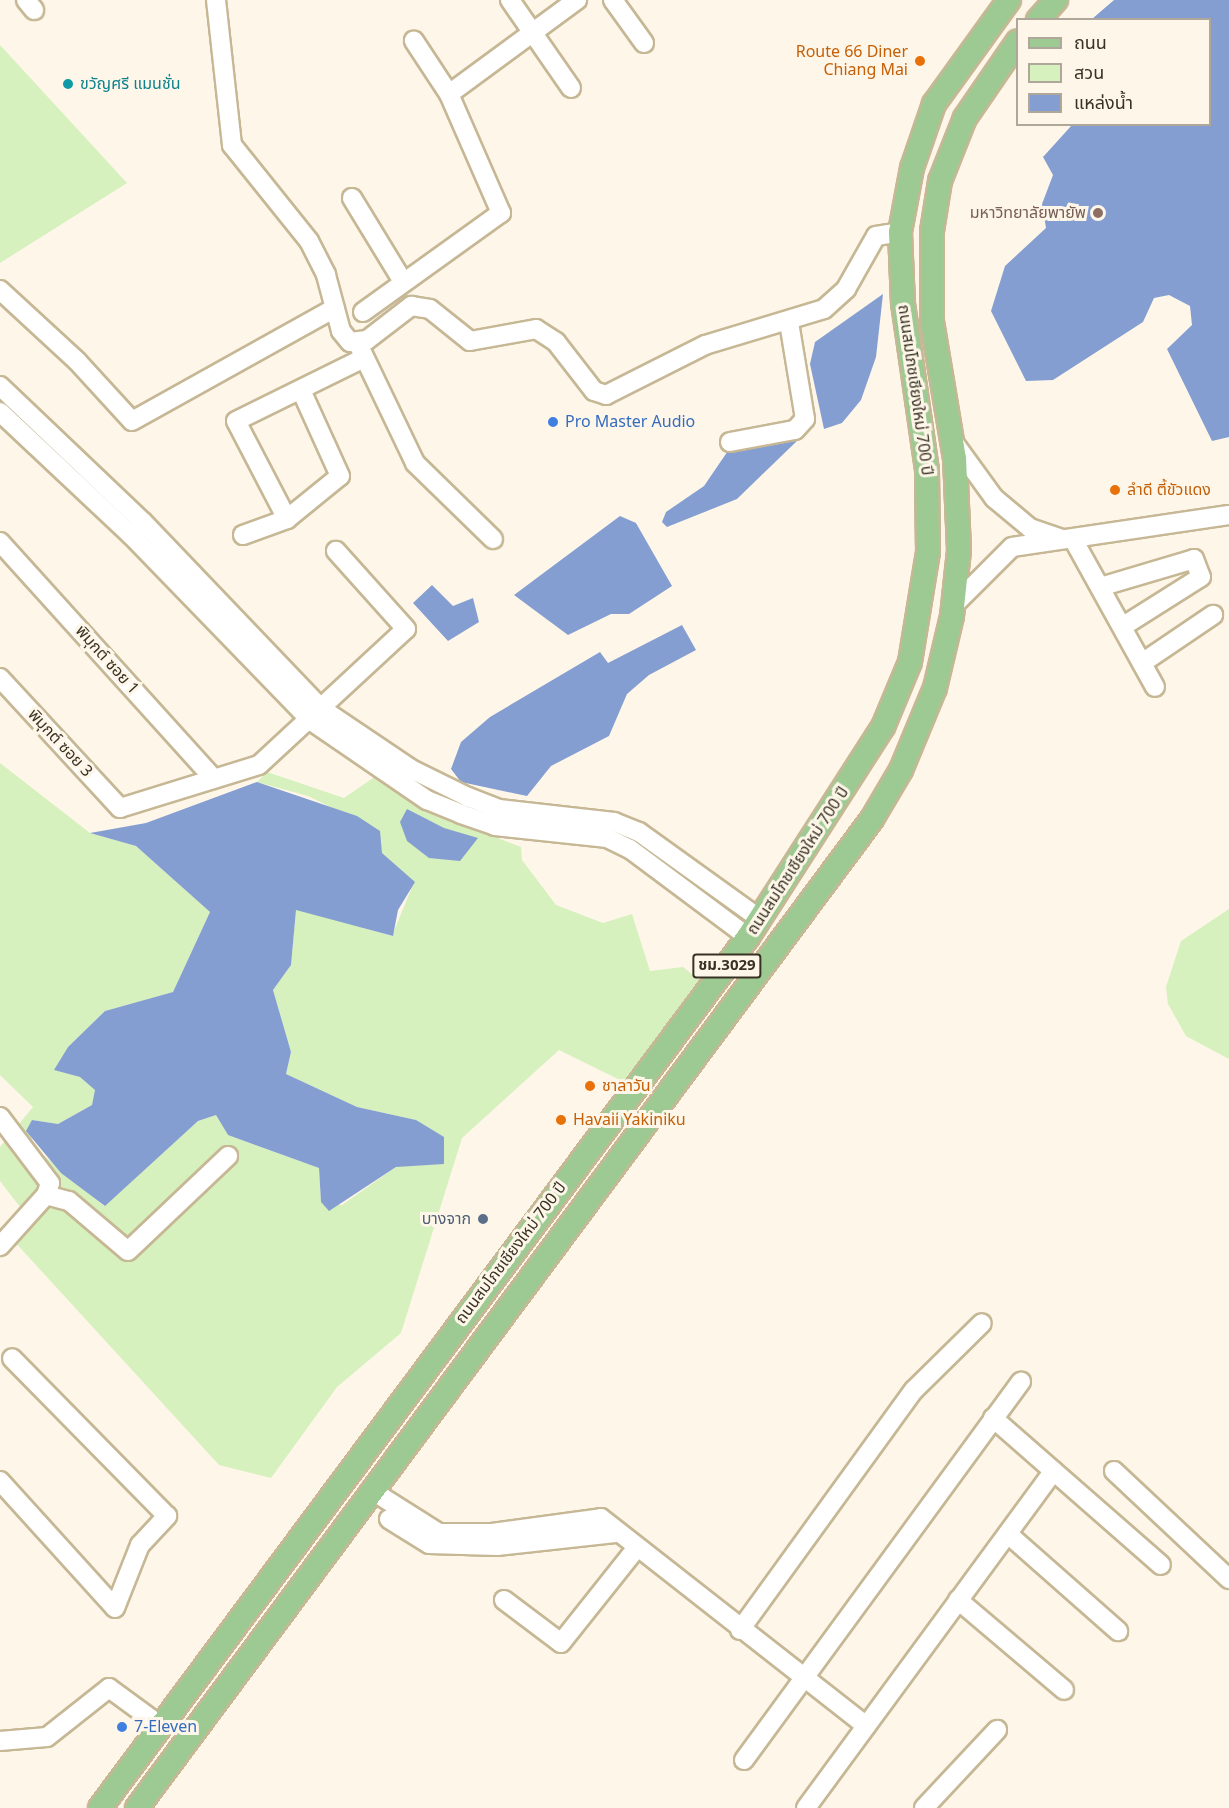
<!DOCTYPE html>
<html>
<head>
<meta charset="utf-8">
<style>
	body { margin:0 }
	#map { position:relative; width:1229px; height:1808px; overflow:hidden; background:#fef7e9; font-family:Georgia,"Noto Sans Thai",serif }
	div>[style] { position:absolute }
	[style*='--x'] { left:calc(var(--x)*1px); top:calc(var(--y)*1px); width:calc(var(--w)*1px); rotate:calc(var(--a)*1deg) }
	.green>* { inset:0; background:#d6f0be }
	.water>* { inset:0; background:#849ed1 }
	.roads { filter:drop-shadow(2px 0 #c6b795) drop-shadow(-2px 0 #c6b795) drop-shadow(0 2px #c6b795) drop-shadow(0 -2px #c6b795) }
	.minor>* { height:18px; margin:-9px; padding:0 9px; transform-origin:9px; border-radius:9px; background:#fff }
	.major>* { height:22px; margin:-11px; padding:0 11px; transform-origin:11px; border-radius:11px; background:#9dca92 }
	.dots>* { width:16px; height:16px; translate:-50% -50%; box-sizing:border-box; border:3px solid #fef7e9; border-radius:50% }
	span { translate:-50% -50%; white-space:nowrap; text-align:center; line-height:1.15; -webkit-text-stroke:6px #fef7e9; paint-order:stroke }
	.shield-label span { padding:2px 4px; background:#fef7e9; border:2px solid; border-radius:4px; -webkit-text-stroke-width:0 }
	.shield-label { font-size:15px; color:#383224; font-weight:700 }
	.food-label { font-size:16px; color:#c56008 }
	.right { translate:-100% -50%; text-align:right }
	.left { translate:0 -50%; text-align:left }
	.culture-label { font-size:16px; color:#0d838f }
	.education-label { font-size:16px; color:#785e54 }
	.street-label { font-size:16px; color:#383224 }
	.shop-label { font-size:16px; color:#366cbe }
	.service-label { font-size:16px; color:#4e5e75 }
	.legend { position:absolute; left:1016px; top:18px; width:195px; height:108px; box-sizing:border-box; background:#fef7e9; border:2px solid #afa89a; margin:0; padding:8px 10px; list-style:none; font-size:18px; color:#383224 }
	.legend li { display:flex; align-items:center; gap:12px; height:30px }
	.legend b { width:30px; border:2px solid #afa89a }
</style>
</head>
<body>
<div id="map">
	<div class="green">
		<div style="clip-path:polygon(0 45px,127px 183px,0 263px)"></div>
		<div style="clip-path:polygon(0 763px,90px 833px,136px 846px,210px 912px,173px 992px,105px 1011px,68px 1047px,55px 1070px,80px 1077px,96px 1090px,92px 1105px,58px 1124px,32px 1120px,32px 1143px,41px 1153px,104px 1206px,198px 1121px,216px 1115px,228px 1135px,319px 1168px,321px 1202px,342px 1205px,396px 1167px,416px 1120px,357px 1107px,286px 1074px,291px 1052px,273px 990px,291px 965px,296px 909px,392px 936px,414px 882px,382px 853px,379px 831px,308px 796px,257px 782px,267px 772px,344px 798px,376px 776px,442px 816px,521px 847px,522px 860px,556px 905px,603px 923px,632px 914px,650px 971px,683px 967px,703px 983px,626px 1083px,559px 1050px,462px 1138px,401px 1333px,337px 1387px,271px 1478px,219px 1465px,13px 1240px,30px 1220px,0 1181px,0 1147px,33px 1107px,0 1075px)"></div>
		<div style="clip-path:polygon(1229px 909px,1229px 1059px,1186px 1036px,1168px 1004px,1166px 987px,1181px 941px)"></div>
	</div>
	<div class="water">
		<div style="clip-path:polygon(1114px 0,1229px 0,1229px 437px,1212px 441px,1167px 349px,1192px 325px,1190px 306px,1169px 295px,1154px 298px,1143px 322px,1053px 380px,1026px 381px,991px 311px,1005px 266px,1046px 228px,1042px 204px,1053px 175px,1043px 157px,1072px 125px,1210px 124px,1210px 20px,1092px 19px)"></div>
		<div style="clip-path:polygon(883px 294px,876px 357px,861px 400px,842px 423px,824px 429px,810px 364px,815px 342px)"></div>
		<div style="clip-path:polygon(799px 439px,737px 499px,667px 527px,662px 522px,666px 512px,704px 486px,732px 445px)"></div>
		<div style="clip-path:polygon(620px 516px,636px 523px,672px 586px,629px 614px,611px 614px,568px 635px,514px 595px)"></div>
		<div style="clip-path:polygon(432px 585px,453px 606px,473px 598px,479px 622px,448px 641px,413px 603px)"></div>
		<div style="clip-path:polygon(682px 625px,696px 650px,649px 675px,627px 694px,609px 736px,551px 766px,527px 796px,461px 782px,451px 769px,461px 742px,490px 717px,600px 652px,608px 663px)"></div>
		<div style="clip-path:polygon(257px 782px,357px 816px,380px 831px,382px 853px,415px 882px,398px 910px,393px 936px,296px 910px,291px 965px,273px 990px,291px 1052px,286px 1074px,357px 1107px,416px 1120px,444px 1137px,444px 1164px,396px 1167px,329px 1211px,321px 1202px,319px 1168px,228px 1135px,216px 1115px,198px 1121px,105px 1206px,61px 1173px,26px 1131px,32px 1120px,58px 1124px,92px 1105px,95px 1090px,80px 1077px,54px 1070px,68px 1047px,105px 1011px,173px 992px,210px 912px,136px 846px,90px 833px,146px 823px)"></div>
		<div style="clip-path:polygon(407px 809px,444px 828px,478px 838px,460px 861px,429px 858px,407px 841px,400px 822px)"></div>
	</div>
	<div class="roads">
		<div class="minor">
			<div style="--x:26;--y:0;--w:13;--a:51"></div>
			<div style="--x:216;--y:0;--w:146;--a:83.7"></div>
			<div style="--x:232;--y:145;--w:123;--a:51.3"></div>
			<div style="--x:309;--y:241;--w:38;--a:63"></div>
			<div style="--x:326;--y:275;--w:58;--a:75"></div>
			<div style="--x:341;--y:331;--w:14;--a:51"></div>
			<div style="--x:350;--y:342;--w:17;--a:-7"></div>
			<div style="--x:367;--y:340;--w:56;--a:-37.7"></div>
			<div style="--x:411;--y:306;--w:19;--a:9"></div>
			<div style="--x:430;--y:309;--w:51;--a:38.7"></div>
			<div style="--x:470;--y:341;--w:67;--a:-10.3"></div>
			<div style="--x:536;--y:329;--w:24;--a:33"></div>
			<div style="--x:556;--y:342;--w:62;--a:52.2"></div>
			<div style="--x:594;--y:391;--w:13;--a:18"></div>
			<div style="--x:606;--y:395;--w:111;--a:-26.8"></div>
			<div style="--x:705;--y:345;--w:124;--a:-16.8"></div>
			<div style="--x:824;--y:309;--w:30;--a:-42"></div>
			<div style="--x:846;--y:289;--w:61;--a:-60.5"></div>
			<div style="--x:876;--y:236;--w:24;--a:-9"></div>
			<div style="--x:510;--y:0;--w:107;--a:55.3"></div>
			<div style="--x:613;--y:0;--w:53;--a:54.2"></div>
			<div style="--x:449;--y:94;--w:159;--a:-36.3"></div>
			<div style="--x:352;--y:198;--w:96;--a:58.6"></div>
			<div style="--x:0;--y:290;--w:105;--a:42.7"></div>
			<div style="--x:77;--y:361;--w:81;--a:47.5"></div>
			<div style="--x:132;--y:421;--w:232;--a:-29.1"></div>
			<div style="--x:363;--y:312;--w:170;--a:-35.7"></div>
			<div style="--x:501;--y:213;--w:130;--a:-113.6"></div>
			<div style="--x:449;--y:94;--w:64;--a:-123.4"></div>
			<div style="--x:360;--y:348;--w:127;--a:64.4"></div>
			<div style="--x:415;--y:463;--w:109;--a:44.3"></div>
			<div style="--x:0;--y:386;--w:197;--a:43.6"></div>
			<div style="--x:143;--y:522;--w:259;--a:46.3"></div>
			<div style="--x:322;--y:709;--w:107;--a:34"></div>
			<div style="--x:411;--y:769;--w:64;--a:26.2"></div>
			<div style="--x:468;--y:797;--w:33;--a:21"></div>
			<div style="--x:499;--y:809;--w:116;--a:6.4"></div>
			<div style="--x:614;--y:822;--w:27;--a:22"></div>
			<div style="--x:639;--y:832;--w:149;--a:35.7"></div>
			<div style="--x:0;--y:412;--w:180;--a:43.2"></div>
			<div style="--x:131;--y:535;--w:257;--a:45.9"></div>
			<div style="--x:310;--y:720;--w:142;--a:34.4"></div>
			<div style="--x:427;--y:800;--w:37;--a:22"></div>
			<div style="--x:461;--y:814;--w:36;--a:19"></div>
			<div style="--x:495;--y:826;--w:113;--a:6.1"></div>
			<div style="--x:607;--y:838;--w:25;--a:26"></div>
			<div style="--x:630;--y:849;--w:147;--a:36.7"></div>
			<div style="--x:952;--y:440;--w:72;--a:54.1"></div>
			<div style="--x:994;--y:498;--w:47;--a:39.8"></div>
			<div style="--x:1030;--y:528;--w:34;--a:19"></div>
			<div style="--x:730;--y:442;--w:66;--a:-10.5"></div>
			<div style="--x:795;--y:430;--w:15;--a:-48"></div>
			<div style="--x:805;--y:419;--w:98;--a:-99.4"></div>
			<div style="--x:287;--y:519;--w:110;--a:-117.5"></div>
			<div style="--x:236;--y:421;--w:140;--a:-26.2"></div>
			<div style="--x:243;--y:535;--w:47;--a:-20"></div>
			<div style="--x:287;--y:519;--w:68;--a:-39.1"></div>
			<div style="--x:340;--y:476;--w:94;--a:-114.4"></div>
			<div style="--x:1073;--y:539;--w:169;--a:61"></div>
			<div style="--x:0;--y:542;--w:319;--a:47.9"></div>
			<div style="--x:1100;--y:587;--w:98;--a:-16.6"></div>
			<div style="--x:1194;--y:559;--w:19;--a:69"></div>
			<div style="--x:1201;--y:577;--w:93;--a:147.7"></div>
			<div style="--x:953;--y:606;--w:83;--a:-45"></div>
			<div style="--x:1012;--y:547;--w:219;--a:-8.4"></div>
			<div style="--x:1142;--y:663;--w:86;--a:-34.1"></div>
			<div style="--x:0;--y:678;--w:177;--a:47.3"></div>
			<div style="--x:120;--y:808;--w:145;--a:-17.2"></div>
			<div style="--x:259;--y:765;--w:200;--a:-42.8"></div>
			<div style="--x:406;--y:629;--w:105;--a:-131.9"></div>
			<div style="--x:0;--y:1117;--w:83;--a:52.9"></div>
			<div style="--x:50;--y:1183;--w:13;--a:108"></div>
			<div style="--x:46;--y:1195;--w:69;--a:132"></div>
			<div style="--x:46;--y:1195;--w:24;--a:15"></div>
			<div style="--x:69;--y:1201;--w:77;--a:40.3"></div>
			<div style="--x:128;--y:1251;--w:138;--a:-43.5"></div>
			<div style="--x:993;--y:1418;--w:223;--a:41.2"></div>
			<div style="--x:1114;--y:1471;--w:158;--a:43.2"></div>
			<div style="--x:0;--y:1481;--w:171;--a:47.8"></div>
			<div style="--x:115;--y:1608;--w:68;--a:-68.4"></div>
			<div style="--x:140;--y:1545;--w:40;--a:-47"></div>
			<div style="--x:167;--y:1516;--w:221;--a:-134.5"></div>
			<div style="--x:371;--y:1490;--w:80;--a:32.3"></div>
			<div style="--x:439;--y:1533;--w:53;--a:0"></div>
			<div style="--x:492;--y:1533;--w:110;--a:-7.8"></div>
			<div style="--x:601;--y:1518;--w:337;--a:38.1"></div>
			<div style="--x:389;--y:1519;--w:47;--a:32"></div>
			<div style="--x:429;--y:1544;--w:68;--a:1.7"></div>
			<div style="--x:497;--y:1546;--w:119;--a:-6.3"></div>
			<div style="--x:1008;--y:1534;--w:147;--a:41.4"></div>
			<div style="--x:504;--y:1600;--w:71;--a:37"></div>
			<div style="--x:561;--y:1643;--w:119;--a:-51.5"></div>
			<div style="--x:958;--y:1600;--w:139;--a:40.3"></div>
			<div style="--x:740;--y:1630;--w:296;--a:-54.1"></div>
			<div style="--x:914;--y:1390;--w:95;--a:-44.6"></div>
			<div style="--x:0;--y:1741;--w:47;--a:-4.9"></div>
			<div style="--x:47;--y:1737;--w:79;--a:-38.3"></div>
			<div style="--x:109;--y:1688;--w:61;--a:36.3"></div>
			<div style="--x:744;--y:1760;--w:469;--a:-53.8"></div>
			<div style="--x:806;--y:1808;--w:418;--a:-53.7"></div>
			<div style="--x:924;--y:1808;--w:107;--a:-46.9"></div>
		</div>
		<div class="major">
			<div style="--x:1038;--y:20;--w:27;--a:-48"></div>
			<div style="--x:100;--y:1808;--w:1086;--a:-53.35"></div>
			<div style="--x:748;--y:937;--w:250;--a:-57.3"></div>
			<div style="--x:883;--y:727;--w:70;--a:-67.4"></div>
			<div style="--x:910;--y:662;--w:111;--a:-80.7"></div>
			<div style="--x:928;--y:552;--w:82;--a:-90.7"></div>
			<div style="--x:927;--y:470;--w:168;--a:-98.2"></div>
			<div style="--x:903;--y:304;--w:72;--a:-92.4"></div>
			<div style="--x:900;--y:232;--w:65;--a:-79.4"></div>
			<div style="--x:912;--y:168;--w:68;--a:-71"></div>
			<div style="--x:934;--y:104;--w:128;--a:-54.2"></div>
			<div style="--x:137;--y:1808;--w:1232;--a:-53.38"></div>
			<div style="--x:872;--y:819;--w:57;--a:-59.4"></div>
			<div style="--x:901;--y:770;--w:89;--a:-67.5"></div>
			<div style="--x:935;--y:688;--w:74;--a:-76.7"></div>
			<div style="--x:952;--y:616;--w:66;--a:-83.9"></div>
			<div style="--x:959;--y:550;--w:91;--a:-92.5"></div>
			<div style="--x:955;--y:459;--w:140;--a:-99.5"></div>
			<div style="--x:932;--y:321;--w:90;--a:-90"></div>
			<div style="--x:932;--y:231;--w:51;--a:-80.9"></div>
			<div style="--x:940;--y:181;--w:68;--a:-68.4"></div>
			<div style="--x:965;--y:118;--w:93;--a:-55.5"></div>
		</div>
	</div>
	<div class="dots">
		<div style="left:920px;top:61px;background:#e8710a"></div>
		<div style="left:68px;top:84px;background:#0f9aa8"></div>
		<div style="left:1098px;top:213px;background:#8d6e63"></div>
		<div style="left:553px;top:422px;background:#3f7fe0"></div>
		<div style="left:1115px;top:490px;background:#e8710a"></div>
		<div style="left:590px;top:1086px;background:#e8710a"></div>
		<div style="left:561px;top:1120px;background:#e8710a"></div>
		<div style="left:483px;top:1219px;background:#5c6f8a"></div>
		<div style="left:122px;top:1727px;background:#3f7fe0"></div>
	</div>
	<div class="shield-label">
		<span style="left:727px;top:966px">ชม.3029</span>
	</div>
	<div class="food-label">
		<span class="right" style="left:908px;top:61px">Route 66 Diner<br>Chiang Mai</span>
		<span class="left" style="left:1127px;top:490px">ลำดี ตี้ขัวแดง</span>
		<span class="left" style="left:602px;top:1086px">ชาลาวัน</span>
		<span class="left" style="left:573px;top:1120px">Havaii Yakiniku</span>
	</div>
	<div class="culture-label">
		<span class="left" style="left:80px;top:84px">ขวัญศรี แมนชั่น</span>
	</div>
	<div class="education-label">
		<span class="right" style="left:1086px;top:213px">มหาวิทยาลัยพายัพ</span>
	</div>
	<div class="street-label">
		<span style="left:915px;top:390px;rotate:82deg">ถนนสมโภชเชียงใหม่ 700 ปี</span>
		<span style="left:107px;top:660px;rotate:48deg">พิมุกต์ ซอย 1</span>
		<span style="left:60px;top:743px;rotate:47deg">พิมุกต์ ซอย 3</span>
		<span style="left:798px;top:861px;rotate:-57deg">ถนนสมโภชเชียงใหม่ 700 ปี</span>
		<span style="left:511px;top:1253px;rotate:-53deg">ถนนสมโภชเชียงใหม่ 700 ปี</span>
	</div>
	<div class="shop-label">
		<span class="left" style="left:565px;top:422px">Pro Master Audio</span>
		<span class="left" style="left:134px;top:1727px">7-Eleven</span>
	</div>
	<div class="service-label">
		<span class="right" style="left:471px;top:1219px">บางจาก</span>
	</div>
	<ul class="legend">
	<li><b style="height:8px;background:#9dca92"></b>ถนน</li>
	<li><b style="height:16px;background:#d6f0be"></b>สวน</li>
	<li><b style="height:16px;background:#849ed1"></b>แหล่งน้ำ</li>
	</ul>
</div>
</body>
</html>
